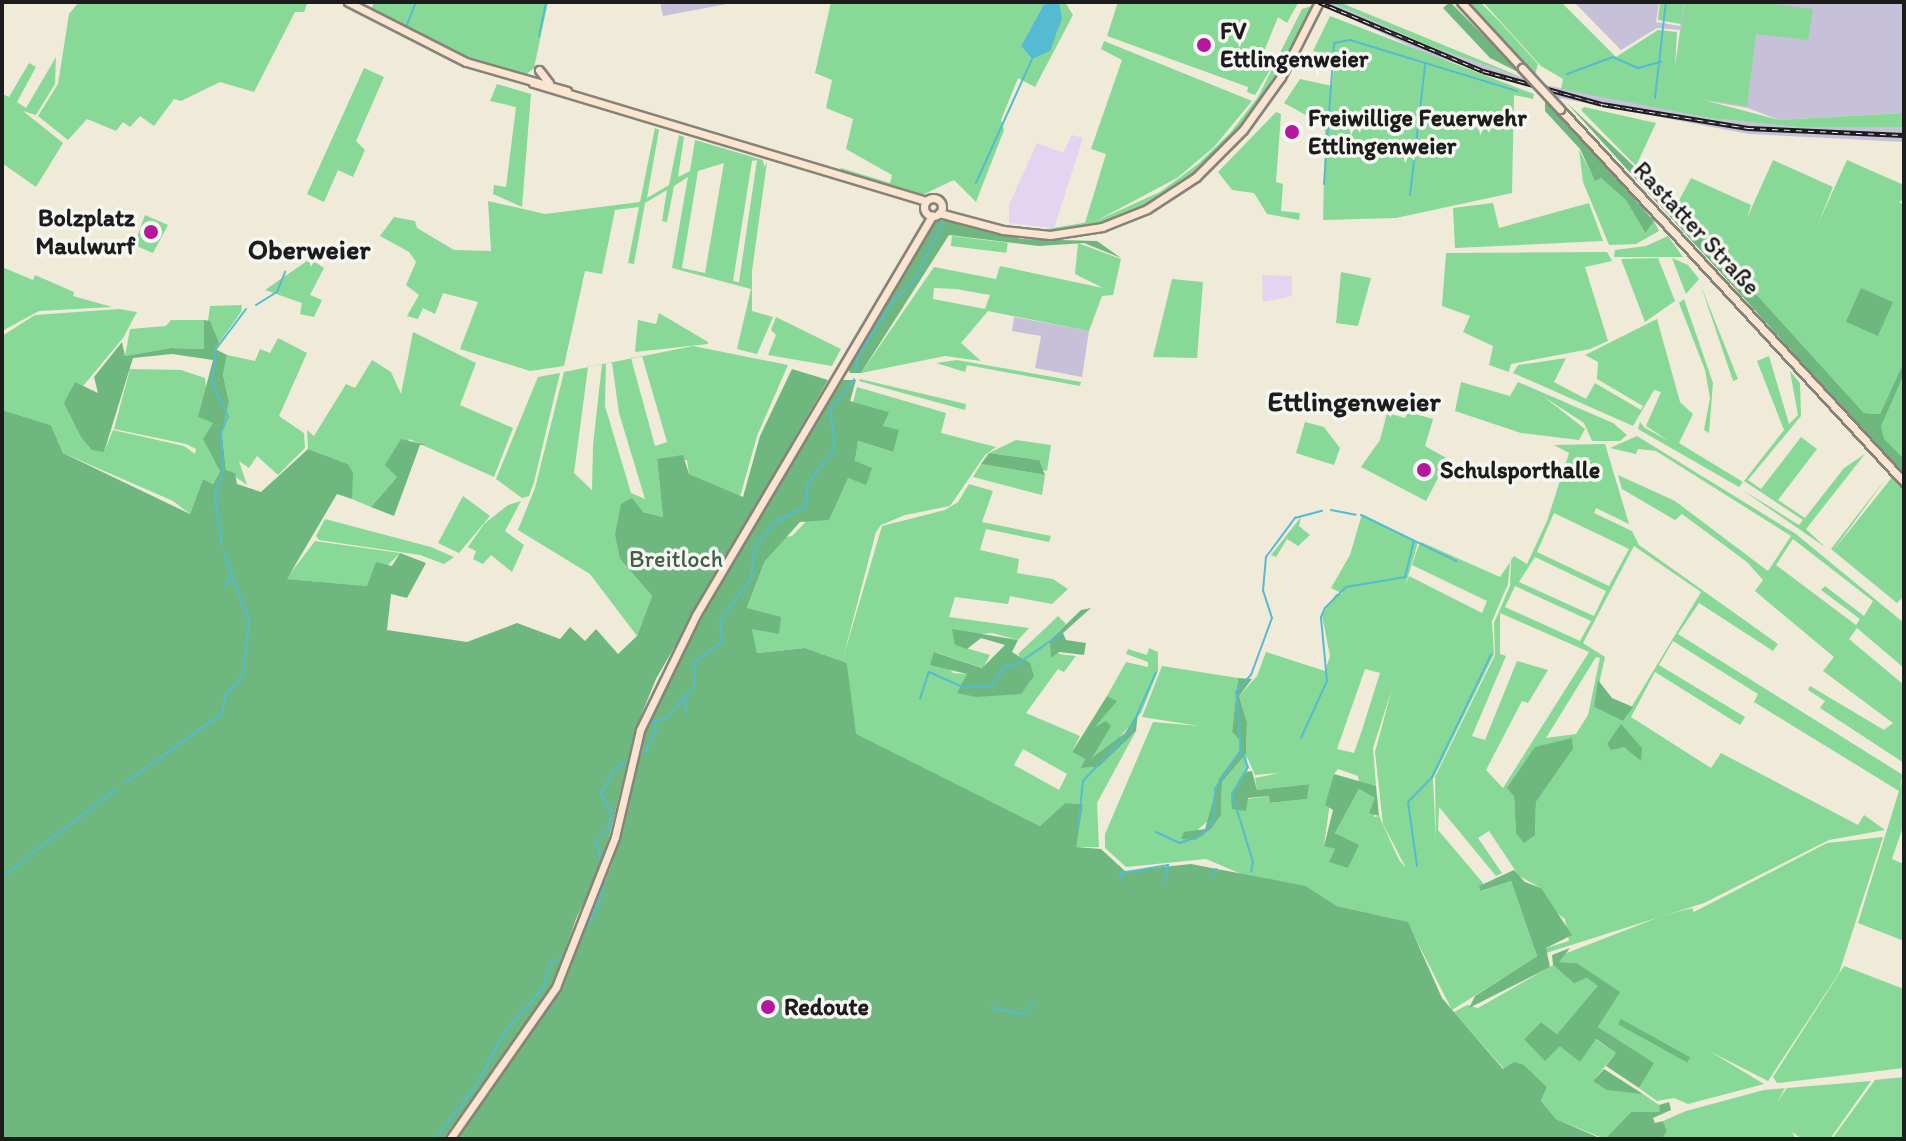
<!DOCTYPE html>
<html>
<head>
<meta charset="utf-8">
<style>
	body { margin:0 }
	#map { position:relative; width:1906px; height:1141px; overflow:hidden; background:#efebd8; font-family:Itim,sans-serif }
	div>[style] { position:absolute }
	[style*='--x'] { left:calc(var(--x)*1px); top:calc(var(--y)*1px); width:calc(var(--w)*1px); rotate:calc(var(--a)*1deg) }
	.built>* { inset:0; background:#e4d3f1 }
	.industrial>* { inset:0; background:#c6c0d9 }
	.green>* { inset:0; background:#88d898; transform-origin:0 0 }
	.forest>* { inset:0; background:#6eb880; transform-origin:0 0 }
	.water>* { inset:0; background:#54bbd2 }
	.stream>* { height:2px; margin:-1px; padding:0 1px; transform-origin:1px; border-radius:1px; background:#54bbd2 }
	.roads { filter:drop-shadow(2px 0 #86847a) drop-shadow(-2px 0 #86847a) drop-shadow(0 2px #86847a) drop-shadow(0 -2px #86847a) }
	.secondary>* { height:7px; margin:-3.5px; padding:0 3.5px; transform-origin:3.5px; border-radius:3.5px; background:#fce5d0 }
	.secondary>.ring { margin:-3.5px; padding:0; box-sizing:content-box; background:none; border:7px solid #fce5d0; border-radius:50% }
	.rail>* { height:5px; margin-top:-2.5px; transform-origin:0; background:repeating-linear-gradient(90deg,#f6f6f2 0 6px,#1c1c1c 0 12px); box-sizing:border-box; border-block:2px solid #1c1c1c }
	.bridges { filter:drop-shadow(2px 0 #86847a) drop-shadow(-2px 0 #86847a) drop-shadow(0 2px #86847a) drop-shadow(0 -2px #86847a) }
	.secondary-bridge>* { height:7px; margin:-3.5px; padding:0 3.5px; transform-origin:3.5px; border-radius:3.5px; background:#fce5d0 }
	.dots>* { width:22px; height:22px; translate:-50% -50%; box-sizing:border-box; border:4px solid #f6f6f2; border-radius:50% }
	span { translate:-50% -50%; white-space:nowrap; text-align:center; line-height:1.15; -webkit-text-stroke:7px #f6f6f2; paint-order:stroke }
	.poi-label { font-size:24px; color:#1c1c1c; font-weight:700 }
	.left { translate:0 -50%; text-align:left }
	.right { translate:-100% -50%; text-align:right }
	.street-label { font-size:24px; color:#1c1c1c }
	.park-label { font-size:24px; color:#425e47 }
	.quarter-label { font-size:28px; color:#1c1c1c; font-weight:700 }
	.frame { position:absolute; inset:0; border:4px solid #1c1c1c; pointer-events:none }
</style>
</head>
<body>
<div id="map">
	<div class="built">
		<div style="clip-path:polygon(1072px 135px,1083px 138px,1054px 228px,1009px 223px,1009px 205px,1037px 143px,1063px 153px)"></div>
		<div style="clip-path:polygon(1262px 275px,1292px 276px,1292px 296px,1263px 302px)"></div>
	</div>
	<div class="industrial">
		<div style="clip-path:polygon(660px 2px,738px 2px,663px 16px)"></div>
		<div style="clip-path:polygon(1315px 2px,1330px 2px,1432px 47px,1526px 79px,1535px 89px,1427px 54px)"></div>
		<div style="clip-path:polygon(1574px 2px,1659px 2px,1656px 22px,1680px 26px,1684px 2px,1904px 2px,1904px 113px,1779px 120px,1748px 108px,1671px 95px,1680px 30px,1657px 28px,1621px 50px)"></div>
		<div style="clip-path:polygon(1541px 84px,1709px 118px,1797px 127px,1904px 127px,1904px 142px,1749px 134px,1554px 97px)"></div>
		<div style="clip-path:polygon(1014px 317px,1089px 331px,1082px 377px,1035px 368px,1041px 336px,1012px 331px)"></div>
	</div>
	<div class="green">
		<div style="clip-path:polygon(79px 2px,308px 2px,304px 12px,295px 12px,254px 92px,220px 82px,181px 101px,174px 99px,154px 126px,140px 116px,130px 127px,123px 122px,116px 131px,87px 119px,68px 140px,38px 116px,58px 84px,69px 14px)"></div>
		<div style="clip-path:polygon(374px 2px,548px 2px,534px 68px,524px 76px,455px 54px,371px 10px)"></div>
		<div style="clip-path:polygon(831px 2px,1045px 2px,1021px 46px,1032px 59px,1057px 34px,1059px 2px,1065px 2px,1073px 15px,1035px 87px,1018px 78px,1001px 120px,1004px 130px,976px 202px,954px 180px,920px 196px,838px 173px,841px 168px,890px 183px,892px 175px,846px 149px,853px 119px,826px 108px,832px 80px,815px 73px)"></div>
		<div style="clip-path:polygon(1118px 2px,1307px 2px,1298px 3px,1287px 23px,1278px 17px,1263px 54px,1276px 60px,1255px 95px,1247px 92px,1248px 87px,1107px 36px)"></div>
		<div style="clip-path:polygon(1330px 2px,1339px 2px,1526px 79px,1432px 47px)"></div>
		<div style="clip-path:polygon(1467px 2px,1480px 2px,1500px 22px,1538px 64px,1535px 75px)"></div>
		<div style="clip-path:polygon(1483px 2px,1561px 2px,1616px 57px,1658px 30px,1677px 32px,1675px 68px,1685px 2px,1759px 2px,1813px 9px,1808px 40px,1756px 34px,1747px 106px,1700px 99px,1779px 120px,1904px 113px,1904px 127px,1797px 127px,1709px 118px,1561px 89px,1563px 79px,1541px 66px)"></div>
		<div style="clip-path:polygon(1660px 2px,1684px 2px,1681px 24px,1658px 20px)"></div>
		<div style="clip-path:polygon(1312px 6px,1263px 99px,1242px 128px,1184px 181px,1153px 202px,1103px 223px,1085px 228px,1041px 230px,1095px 221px,1085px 223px,1106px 154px,1091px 149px,1122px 60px,1101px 49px,1104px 41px,1252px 101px,1214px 147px,1177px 178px,1096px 221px,1160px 192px,1198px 164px,1230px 133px,1258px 97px,1302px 9px)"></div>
		<div style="clip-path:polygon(1330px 16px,1534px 94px,1533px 99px,1514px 95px,1512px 193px,1396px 218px,1323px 220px,1325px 132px,1322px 124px,1284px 103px,1300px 79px,1332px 86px,1335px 56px,1313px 51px)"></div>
		<div style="clip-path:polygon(56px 57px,55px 84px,36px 115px,23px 111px,63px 143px,36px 187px,2px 163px,2px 94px,9px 97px,29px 63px,36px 67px,17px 102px,26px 108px)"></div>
		<div style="clip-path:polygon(364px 68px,384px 77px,356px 141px,365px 150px,353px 177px,338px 170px,324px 202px,307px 194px)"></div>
		<div style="clip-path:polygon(497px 84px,531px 94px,522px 207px,493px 194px,494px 185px,506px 187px,516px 107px,490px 101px)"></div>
		<div style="clip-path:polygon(1584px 107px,1656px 123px,1636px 166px,1581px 110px)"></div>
		<div style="clip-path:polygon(1276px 112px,1281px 114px,1276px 182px,1283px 184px,1281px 211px,1300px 213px,1299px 220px,1267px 214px,1254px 193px,1232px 190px,1218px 172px)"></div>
		<div style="clip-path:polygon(evenodd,655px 128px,659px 130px,647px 198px,669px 185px,679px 135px,684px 137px,678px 177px,690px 171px,695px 140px,763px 160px,764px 167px,767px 162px,752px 271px,752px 311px,773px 317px,757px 354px,737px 349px,751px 289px,672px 268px,688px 177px,674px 186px,667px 222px,662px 221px,667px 190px,645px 203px,634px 264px,628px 263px,639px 207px,615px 210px,602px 274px,585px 271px,564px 366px,530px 371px,460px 349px,478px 302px,443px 293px,435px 314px,423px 308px,418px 319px,407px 316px,419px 295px,406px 285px,416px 262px,409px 252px,380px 236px,394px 217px,415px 221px,417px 228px,454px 250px,491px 251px,488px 201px,545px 214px,640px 202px,655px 128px,757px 160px,739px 282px,738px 282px,733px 281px,752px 161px,757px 160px,655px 128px,724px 163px,705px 273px,682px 268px,698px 171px,724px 163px)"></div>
		<div style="clip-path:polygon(1579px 150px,1595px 180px,1601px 178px,1626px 199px,1644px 232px,1654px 221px,1659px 231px,1636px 244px,1609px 245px,1583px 182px)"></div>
		<div style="clip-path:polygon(1773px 160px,1833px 187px,1818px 224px,1847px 160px,1904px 185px,1904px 199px,1899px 202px,1904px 205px,1904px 361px,1880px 414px,1864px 413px,1676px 206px,1691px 178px,1751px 205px,1747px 218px)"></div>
		<div style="clip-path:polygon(1493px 203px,1499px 228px,1589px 203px,1603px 241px,1455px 248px,1453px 208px)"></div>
		<div style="clip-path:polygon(145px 215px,168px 225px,153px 253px,134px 245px)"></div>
		<div style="left:952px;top:236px;width:56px;height:10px;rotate:7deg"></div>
		<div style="clip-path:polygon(1668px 236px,1683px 257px,1614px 257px,1615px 250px,1646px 246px)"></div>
		<div style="clip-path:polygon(evenodd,1078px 243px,1121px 259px,1113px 295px,1102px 296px,1089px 331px,988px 311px,961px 343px,981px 361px,945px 356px,861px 373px,934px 267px,996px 279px,1000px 266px,1103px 288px,1075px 274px,1078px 243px,934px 288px,956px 289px,990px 295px,985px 309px,933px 299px,934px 288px)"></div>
		<div style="clip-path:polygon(1607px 252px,1612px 261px,1585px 267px,1608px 341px,1590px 349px,1511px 364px,1509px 372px,1489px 365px,1493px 346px,1463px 332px,1470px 316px,1442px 306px,1446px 253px)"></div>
		<div style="clip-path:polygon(1658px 258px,1675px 301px,1645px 322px,1621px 259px)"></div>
		<div style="clip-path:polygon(1672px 258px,1688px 265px,1699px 279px,1686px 294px)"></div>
		<div style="clip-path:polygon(310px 259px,324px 268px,310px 295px,322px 300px,314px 317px,300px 314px,302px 303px,265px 290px)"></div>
		<div style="clip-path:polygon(2px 267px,33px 280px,35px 275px,74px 292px,73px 296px,112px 307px,39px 311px,2px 331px)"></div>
		<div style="clip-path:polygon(1341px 272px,1371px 278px,1358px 326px,1336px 323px)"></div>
		<div style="clip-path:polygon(1172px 279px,1203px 282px,1197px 358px,1153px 357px)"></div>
		<div style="clip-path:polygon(1701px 286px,1738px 379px,1733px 381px)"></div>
		<div style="clip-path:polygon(1684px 299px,1713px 383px,1709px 433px,1704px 430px,1710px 398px,1705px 370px,1679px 303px)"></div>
		<div style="clip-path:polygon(242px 305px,241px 312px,219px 343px,208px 321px,210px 306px)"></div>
		<div style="clip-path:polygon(119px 309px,137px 312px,123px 338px,83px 386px,74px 382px,104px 452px,113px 430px,184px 446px,195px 454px,196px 449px,186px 444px,114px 429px,130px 369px,181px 370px,205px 378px,207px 396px,199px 417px,213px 423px,211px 448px,220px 470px,213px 484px,203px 479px,190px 514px,173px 501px,63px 453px,51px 425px,2px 410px,2px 336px,35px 315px)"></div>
		<div style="clip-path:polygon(659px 313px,708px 342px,708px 344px,635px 352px,638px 320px,656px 324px)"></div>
		<div style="clip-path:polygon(776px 317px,841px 349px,832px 366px,768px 355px,776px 335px,771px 330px)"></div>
		<div style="clip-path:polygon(1657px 319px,1680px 402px,1693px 414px,1679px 443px,1743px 482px,1739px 487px,1638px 429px,1640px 422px,1645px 428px,1669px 441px,1646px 426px,1661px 392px,1654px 390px,1633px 426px,1513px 373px,1518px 365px,1566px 358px,1554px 382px,1586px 399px,1595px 383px,1641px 410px,1643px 406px,1597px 379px,1598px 362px,1585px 355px)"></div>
		<div style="clip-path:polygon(171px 320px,204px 320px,204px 349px,171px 348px,125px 356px,130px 329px,166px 326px)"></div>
		<div style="clip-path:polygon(413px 332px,476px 363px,460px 405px,513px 428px,494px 477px,409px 439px,397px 477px,371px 507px,352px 499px,348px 464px,308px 449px,307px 430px,314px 436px,346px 384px,355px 388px,372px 360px,391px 372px,401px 394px)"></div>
		<div style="clip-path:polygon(278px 338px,307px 353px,279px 416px,304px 433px,305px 448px,278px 475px,257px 456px,249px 468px,239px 461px,247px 485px,226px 470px,222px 433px,229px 402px,223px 375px,227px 355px,255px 361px,260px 349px,270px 353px)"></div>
		<div style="clip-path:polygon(evenodd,693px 346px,788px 365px,757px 436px,740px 497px,689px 474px,687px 460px,657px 459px,663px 517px,643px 512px,620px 559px,652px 596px,637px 636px,590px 574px,518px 530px,535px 488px,564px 372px,693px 346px,642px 356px,667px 442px,655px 446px,631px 358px,642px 356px,693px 346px,606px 363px,612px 363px,619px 413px,645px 499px,631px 493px,605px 406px,606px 363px,693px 346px,602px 364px,593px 445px,592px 490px,574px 473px,588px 367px,602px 364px)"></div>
		<div style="clip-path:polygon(1769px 356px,1789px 424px,1798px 415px,1790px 371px,1800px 383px,1801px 416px,1748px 480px,1761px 489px,1801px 437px,1817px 449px,1778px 500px,1805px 518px,1844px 468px,1865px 454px,1806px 529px,1825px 547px,1741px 489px,1799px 525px,1803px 520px,1744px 481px,1784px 430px,1757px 361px)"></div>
		<div style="clip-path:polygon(957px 360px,1081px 382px,1080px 386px,967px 365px,965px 372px,936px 363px)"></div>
		<div style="clip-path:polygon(1904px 371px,1904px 466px,1883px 445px,1879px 428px)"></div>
		<div style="clip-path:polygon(560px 373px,534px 482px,529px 496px,522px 498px,496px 479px,538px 377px)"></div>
		<div style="clip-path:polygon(860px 379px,966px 404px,965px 410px,859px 381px)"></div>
		<div style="clip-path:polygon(1461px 382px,1510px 396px,1518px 382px,1613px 423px,1627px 435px,1620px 441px,1592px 441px,1584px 423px,1544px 397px,1585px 429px,1579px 440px,1521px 433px,1455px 411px)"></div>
		<div style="clip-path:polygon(evenodd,857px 387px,946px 413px,941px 433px,996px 447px,985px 455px,950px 506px,905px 515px,881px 525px,876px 532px,843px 658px,882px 526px,945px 510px,958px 502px,969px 484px,993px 491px,982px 522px,1051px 536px,1049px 542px,986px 529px,980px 550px,1019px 559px,1017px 573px,1053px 579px,1068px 589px,1052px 604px,1010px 596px,1008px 604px,955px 597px,949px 617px,1029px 628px,1018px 640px,992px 633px,957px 636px,955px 645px,990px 655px,983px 668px,935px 652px,953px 673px,967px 674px,968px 681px,1021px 694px,1029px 670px,1018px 654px,1058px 616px,1066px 624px,1050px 640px,1059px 654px,1076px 656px,1064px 672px,1058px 669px,1026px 713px,1080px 736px,1072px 752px,1085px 759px,1082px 768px,1099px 767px,1136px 731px,1097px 803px,1099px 847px,1075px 847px,1083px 804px,1065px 803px,1040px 826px,855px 734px,847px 663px,805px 648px,757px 653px,747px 609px,765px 561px,781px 538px,792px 536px,848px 478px,866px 484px,855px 461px,858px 441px,892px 452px,883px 426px,888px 412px,853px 402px,857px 387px,1023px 749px,1067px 774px,1059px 790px,1014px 765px,1023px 749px)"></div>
		<div style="clip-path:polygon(1408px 412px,1433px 419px,1425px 446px,1448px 459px,1426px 501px,1361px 467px,1380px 440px,1387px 413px,1405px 418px)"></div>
		<div style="clip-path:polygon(1305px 422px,1324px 427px,1340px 448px,1334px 465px,1296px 453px)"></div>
		<div style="clip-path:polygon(evenodd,1637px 436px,1796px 534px,1904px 623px,1904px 668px,1857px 628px,1849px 639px,1904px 685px,1904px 763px,1820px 708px,1825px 701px,1808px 690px,1810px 686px,1884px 730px,1893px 723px,1823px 671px,1834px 657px,1755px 591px,1763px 580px,1747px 562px,1682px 514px,1675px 520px,1622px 489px,1618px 475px,1675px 501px,1768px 571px,1791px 536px,1656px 451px,1638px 449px,1636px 454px,1610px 448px,1637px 436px,1793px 539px,1873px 601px,1864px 616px,1825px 586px,1821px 590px,1860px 619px,1856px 625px,1776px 565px,1793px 539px)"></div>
		<div style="clip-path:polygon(1016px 440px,1051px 445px,1047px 471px,1039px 469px,1039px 460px,989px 453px)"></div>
		<div style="clip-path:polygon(evenodd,1605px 444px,1629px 524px,1596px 508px,1594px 513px,1632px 531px,1639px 545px,1778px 644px,1773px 651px,1699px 603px,1678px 634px,1903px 775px,1899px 788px,1904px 777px,1904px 824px,1892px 859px,1904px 864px,1904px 941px,1858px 923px,1899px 791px,1754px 702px,1758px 694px,1673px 641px,1659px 665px,1745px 717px,1740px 725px,1655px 672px,1631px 717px,1711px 768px,1721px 753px,1858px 825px,1864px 815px,1885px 830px,1829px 840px,1704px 903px,1546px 953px,1546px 948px,1569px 941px,1565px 919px,1550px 908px,1541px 888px,1519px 876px,1489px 831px,1478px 838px,1502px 873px,1496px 876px,1439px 807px,1438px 830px,1483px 883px,1482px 891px,1511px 881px,1537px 956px,1452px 1010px,1407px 922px,1337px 906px,1306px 886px,1246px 876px,1206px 859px,1126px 867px,1105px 848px,1105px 834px,1153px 722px,1200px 726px,1142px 717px,1162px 666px,1238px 678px,1232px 732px,1241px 740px,1239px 751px,1219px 780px,1210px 819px,1193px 834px,1195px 839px,1211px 829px,1221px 815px,1222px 782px,1246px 754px,1247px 722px,1239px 696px,1257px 676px,1266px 652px,1325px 671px,1330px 656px,1322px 615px,1336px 594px,1343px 594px,1331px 588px,1350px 555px,1362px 514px,1418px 542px,1405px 587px,1409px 576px,1482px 613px,1487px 601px,1412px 565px,1418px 547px,1421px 542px,1500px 577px,1510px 562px,1508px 584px,1492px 621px,1494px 654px,1433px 779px,1436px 842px,1435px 777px,1495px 655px,1494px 623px,1510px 586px,1511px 560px,1514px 556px,1527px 564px,1547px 521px,1569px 453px,1554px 445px,1605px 444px,1554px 513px,1629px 549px,1609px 586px,1537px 552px,1554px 513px,1605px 444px,1634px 546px,1701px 592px,1623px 721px,1594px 707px,1605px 657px,1583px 643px,1634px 546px,1605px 444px,1535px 557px,1606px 591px,1594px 616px,1519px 582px,1535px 557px,1605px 444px,1515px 586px,1591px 621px,1580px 641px,1505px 607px,1515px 586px,1605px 444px,1500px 613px,1589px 652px,1503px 788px,1486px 770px,1522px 701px,1528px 703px,1548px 670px,1517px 661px,1485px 740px,1472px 736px,1506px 656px,1500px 654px,1500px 613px,1605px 444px,1596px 657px,1600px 658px,1588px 715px,1576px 734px,1546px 738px,1596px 657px,1605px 444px,1365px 669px,1380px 673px,1363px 727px,1354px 753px,1337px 749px,1365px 669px,1605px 444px,1392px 689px,1375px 752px,1383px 824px,1406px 868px,1399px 860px,1379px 816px,1374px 817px,1375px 798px,1359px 789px,1335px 833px,1358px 845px,1348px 868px,1330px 861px,1335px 849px,1324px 845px,1334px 774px,1338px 769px,1358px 776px,1359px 784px,1376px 786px,1373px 748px,1392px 689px,1605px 444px,1573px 749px,1536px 802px,1535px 835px,1516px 833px,1514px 796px,1573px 749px,1605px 444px,1247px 757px,1255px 775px,1279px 773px,1255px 778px,1257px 790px,1308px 784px,1306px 799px,1271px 803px,1270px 796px,1248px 799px,1247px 757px)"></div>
		<div style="clip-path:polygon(981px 464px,1045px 475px,1042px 495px,973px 477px)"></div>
		<div style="clip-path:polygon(1893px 476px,1904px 486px,1904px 596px,1897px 603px,1831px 549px,1887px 477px,1833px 551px)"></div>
		<div style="clip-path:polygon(463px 496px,490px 516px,459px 553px,438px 543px)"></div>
		<div style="clip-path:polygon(521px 501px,505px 531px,524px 545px,512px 572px,491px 555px,483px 564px,473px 559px,476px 551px,468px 547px,484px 524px,508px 505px)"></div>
		<div style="clip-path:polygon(1301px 517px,1299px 526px,1310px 535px,1298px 546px,1287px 539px,1276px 557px,1271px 555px)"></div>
		<div style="clip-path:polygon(325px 519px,431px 547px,454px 557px,444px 564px,420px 555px,319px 540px,316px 536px)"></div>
		<div style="clip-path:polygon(315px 541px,400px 553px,367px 586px,286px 579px)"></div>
		<div style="clip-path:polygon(1149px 648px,1158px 652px,1158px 671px,1141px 713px,1110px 748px,1092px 758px,1101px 735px,1095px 727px,1116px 701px,1107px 696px,1126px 662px,1148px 667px,1148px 662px,1126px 654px,1128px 649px,1147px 655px)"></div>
		<div style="clip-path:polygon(1883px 837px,1839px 973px,1768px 1081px,1711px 1052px,1764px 1084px,1688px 1104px,1674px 1098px,1657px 1101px,1639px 1088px,1653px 1063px,1598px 1027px,1619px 992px,1577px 963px,1558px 962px,1559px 956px,1662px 916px,1692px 908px,1694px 912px,1827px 843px)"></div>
		<div style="clip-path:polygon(1553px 965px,1574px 982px,1587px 978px,1599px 986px,1557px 1034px,1541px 1022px,1524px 1039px,1560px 1046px,1595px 1039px,1616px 1053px,1593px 1081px,1643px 1094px,1659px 1105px,1661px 1112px,1631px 1112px,1605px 1139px,1556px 1119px,1541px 1101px,1547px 1087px,1524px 1065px,1504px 1069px,1454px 1012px,1467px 1005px,1478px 1008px)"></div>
		<div style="clip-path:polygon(1844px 966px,1904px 989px,1904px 1068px,1777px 1083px,1773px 1077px)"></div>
		<div style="clip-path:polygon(1904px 1077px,1904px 1139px,1832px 1139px,1875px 1080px)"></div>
		<div style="clip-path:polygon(1871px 1081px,1830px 1139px,1802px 1139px,1792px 1132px,1796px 1139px,1662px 1139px,1667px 1131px,1663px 1121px,1686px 1111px,1764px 1090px,1785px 1088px,1777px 1102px,1787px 1088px)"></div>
	</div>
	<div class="forest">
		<div style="clip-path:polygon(1450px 2px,1516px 68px,1516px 71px,1490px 58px,1443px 8px)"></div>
		<div style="clip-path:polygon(1545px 99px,1654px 221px,1645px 233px,1626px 200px,1601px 178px,1595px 181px,1580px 149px,1545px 111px)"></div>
		<div style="clip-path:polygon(1567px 103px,1676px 206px,1864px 413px,1880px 414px,1904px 361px,1904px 374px,1881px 426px,1884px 439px,1904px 459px,1904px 475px)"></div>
		<div style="clip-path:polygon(949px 220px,1022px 239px,1097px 241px,1121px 258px,1084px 243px,1039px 246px,949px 235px,861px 373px,850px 373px,845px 363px,929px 222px)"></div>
		<div style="left:1861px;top:288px;width:35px;height:37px;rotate:24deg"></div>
		<div style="clip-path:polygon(204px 320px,210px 321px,219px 343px,215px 349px,227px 355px,223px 375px,229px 402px,222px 433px,226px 470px,235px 473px,237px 484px,261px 492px,308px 449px,348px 464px,353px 473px,352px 499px,337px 494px,287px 579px,367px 586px,376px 562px,392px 566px,400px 553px,426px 563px,407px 598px,391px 594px,387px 630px,467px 642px,517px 623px,560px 639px,570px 627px,585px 641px,596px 629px,618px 654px,637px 636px,652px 596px,620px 559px,615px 534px,621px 504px,632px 498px,643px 512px,663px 517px,657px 459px,683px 455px,689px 474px,743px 497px,760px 436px,792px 369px,828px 380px,656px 679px,636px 728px,603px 862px,576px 919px,552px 989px,443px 1139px,2px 1139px,2px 410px,51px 425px,63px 453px,190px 514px,203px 479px,213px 484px,220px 471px,203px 439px,213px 423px,198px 417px,213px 360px,172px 354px,133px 358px,104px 452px,92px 450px,81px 437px,64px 403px,75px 382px,98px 393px,94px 377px,122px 342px,125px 356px,171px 348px,204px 349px)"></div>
		<div style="clip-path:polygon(842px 380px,856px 380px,850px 401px,889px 412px,883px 426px,899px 430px,893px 452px,858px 441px,855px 461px,872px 468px,866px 485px,848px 478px,829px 520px,800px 522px,765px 561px,747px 608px,781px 617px,779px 634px,752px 629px,757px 653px,805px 648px,847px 663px,856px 734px,1040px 826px,1065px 803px,1083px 804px,1076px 847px,1101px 849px,1125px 871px,1191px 864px,1306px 886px,1337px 906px,1408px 922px,1442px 998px,1503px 1069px,1514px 1062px,1524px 1065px,1547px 1087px,1541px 1101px,1556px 1119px,1602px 1139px,457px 1139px,517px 1047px,560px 993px,611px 866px,642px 739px,667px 683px,761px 509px,834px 383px)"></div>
		<div style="clip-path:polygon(401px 439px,426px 445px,420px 445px,394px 516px,371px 507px,397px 477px,385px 465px)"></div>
		<div style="clip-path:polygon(989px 453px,1039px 460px,1045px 475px,981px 464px)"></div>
		<div style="clip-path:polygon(1091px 608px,1063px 633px,1066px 640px,1086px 643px,1084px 655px,1059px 652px,1051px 658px,1050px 640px,1081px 610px)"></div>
		<div style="clip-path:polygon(952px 629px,1018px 640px,1012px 652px,1030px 663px,1034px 676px,1021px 694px,976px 697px,957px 693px,967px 674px,930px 665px,934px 652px,982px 668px,1005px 645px,981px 638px,967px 649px,955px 645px)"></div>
		<div style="clip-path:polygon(1238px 678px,1252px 679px,1239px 696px,1247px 722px,1246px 754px,1222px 782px,1221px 815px,1211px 829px,1195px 840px,1181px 839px,1184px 832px,1205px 829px,1219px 779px,1239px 751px,1240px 740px,1232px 732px)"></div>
		<div style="clip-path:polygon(1598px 680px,1612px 698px,1633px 707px,1623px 721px,1594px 707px)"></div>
		<div style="clip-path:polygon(1107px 696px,1117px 701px,1095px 727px,1106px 721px,1111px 726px,1092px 758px,1125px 733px,1138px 712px,1136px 731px,1099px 767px,1081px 768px,1085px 759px,1072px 752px)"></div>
		<div style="clip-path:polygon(1621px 724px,1642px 748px,1641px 761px,1624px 747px,1611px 750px,1607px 744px)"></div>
		<div style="clip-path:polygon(1572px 738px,1573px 749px,1536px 802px,1535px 835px,1524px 843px,1516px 833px,1514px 796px,1507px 788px,1535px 747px)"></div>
		<div style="clip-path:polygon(1252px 771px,1257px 790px,1309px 784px,1307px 799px,1270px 803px,1269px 796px,1248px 798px,1246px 811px,1232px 809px,1231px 797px,1246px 772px)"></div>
		<div style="clip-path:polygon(1334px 774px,1376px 786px,1379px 816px,1369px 813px,1375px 798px,1359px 789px,1335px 833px,1359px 845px,1348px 868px,1329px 862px,1335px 849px,1324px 846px,1333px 810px,1325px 805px)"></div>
		<div style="clip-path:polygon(1514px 870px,1525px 882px,1541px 888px,1572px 935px,1546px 948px,1550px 967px,1469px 1008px,1475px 996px,1537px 956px,1511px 881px,1481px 891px,1479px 886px)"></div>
		<div style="clip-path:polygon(1570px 948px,1559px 962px,1577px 963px,1620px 992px,1598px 1027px,1654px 1063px,1639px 1088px,1606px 1066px,1616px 1053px,1596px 1039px,1580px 1062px,1560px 1046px,1545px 1061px,1524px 1039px,1541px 1022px,1557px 1034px,1598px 986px,1587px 978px,1574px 983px,1553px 965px,1552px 955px)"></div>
		<div style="left:1621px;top:1019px;width:79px;height:6px;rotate:29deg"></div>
		<div style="clip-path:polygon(1604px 1069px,1643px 1094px,1607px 1090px,1593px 1081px)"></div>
		<div style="clip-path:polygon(1669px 1102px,1671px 1110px,1653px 1118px,1655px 1123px,1663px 1121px,1667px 1131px,1662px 1139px,1605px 1139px,1631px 1112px,1660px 1112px,1659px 1105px)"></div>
	</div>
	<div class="water">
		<div style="clip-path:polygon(1045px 2px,1059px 2px,1062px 19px,1050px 51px,1032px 59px,1021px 46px)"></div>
	</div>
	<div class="stream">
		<div style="--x:406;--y:27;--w:27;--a:-68"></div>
		<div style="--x:539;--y:36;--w:35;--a:-78"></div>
		<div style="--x:1567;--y:74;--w:49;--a:-20.3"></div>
		<div style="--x:1613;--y:57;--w:27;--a:24"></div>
		<div style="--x:1638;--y:68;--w:24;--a:-15"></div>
		<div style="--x:1655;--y:98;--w:97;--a:-83.5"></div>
		<div style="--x:976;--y:183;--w:136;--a:-65.7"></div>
		<div style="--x:1324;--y:184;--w:141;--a:-85.9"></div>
		<div style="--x:1334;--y:43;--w:16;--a:-11"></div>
		<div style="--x:1350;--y:40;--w:175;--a:17"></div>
		<div style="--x:1410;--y:195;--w:131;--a:-83.4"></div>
		<div style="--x:256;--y:305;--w:25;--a:-32"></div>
		<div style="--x:277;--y:292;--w:22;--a:-68"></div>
		<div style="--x:856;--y:371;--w:13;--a:-86"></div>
		<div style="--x:857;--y:358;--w:69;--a:-57.5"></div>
		<div style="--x:894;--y:300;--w:25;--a:-42"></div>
		<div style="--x:913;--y:283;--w:67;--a:-63.4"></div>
		<div style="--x:223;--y:472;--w:39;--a:-93"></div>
		<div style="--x:221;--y:433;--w:18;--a:-68"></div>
		<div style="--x:228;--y:416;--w:38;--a:-115"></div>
		<div style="--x:212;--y:382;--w:33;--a:-83"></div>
		<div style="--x:216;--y:349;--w:50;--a:-53.1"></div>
		<div style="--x:222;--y:475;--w:20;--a:110"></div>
		<div style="--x:215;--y:494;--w:51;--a:82.2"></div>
		<div style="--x:1331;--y:510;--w:25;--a:11"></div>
		<div style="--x:1361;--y:515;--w:106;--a:25.8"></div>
		<div style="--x:225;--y:587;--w:11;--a:-63"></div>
		<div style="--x:920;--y:699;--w:28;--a:-72"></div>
		<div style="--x:929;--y:672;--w:36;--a:24"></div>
		<div style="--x:962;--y:687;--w:29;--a:-2"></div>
		<div style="--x:991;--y:686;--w:24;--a:-54"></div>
		<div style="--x:1005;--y:667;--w:11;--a:-10"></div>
		<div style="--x:1016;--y:665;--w:56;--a:-34.8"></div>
		<div style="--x:685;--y:701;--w:11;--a:85"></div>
		<div style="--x:222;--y:713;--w:17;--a:-80"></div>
		<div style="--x:225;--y:696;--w:28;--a:-49"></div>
		<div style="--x:243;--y:675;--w:54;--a:-83.7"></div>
		<div style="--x:249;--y:621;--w:72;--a:-110.2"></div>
		<div style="--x:1301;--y:738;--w:63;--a:-65.5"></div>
		<div style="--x:1327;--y:681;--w:64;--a:-95.4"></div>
		<div style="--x:1321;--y:617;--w:10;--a:-66"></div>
		<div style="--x:1325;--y:608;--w:30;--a:-45"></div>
		<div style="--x:1346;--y:587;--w:60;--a:-9.6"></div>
		<div style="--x:1405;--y:577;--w:37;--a:-76"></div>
		<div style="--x:1241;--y:750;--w:18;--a:68"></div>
		<div style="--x:1248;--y:767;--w:31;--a:121"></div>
		<div style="--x:1232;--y:794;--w:71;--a:72.8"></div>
		<div style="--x:1253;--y:862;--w:10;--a:101"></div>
		<div style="--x:638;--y:755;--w:9;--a:-27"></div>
		<div style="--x:646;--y:751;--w:24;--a:-66"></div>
		<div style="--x:656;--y:729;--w:9;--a:-111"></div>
		<div style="--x:653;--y:721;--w:12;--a:-9"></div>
		<div style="--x:665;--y:719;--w:43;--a:-47.8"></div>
		<div style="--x:694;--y:687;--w:24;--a:-90"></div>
		<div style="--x:694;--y:663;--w:35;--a:-37"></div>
		<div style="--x:722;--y:642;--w:22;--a:-95"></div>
		<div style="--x:720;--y:620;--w:51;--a:-52.9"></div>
		<div style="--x:751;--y:579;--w:32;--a:-83"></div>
		<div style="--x:755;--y:547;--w:31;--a:-52"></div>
		<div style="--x:774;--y:523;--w:36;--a:-28"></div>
		<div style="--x:806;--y:506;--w:21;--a:-87"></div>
		<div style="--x:807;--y:485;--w:46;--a:-52.9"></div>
		<div style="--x:835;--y:448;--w:38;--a:-97"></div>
		<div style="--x:830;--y:410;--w:39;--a:-52"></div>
		<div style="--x:125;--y:783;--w:117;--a:-35.6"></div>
		<div style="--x:1078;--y:828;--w:47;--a:-83.9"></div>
		<div style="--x:1083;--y:781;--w:69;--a:-46.8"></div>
		<div style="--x:1130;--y:731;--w:64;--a:-66.2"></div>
		<div style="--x:1156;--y:832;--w:26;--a:25"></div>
		<div style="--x:1180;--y:843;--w:23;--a:-20"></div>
		<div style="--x:1202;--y:835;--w:18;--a:-52"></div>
		<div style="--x:1213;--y:821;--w:32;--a:-86"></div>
		<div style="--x:1215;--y:789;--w:47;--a:-56.3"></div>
		<div style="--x:1241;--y:750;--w:58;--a:-94.9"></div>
		<div style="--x:1236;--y:692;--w:23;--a:-49"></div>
		<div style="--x:1251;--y:675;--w:61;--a:-69.8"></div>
		<div style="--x:1272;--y:618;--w:28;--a:-108"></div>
		<div style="--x:1263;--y:591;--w:34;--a:-85"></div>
		<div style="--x:1266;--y:557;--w:49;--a:-53.4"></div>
		<div style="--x:1295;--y:518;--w:28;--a:-15"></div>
		<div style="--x:602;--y:863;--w:23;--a:-105"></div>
		<div style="--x:596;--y:841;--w:17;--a:-45"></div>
		<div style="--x:608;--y:829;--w:16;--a:-76"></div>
		<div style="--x:612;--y:813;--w:22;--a:-120"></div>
		<div style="--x:601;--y:794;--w:27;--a:-62"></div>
		<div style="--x:614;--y:770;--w:19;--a:-36"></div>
		<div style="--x:1417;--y:866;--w:65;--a:-98"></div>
		<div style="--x:1408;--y:802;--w:35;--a:-46"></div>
		<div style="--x:1432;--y:777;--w:136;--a:-64.2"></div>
		<div style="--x:2;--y:877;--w:145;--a:-37.7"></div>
		<div style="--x:1212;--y:877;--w:9;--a:-63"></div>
		<div style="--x:1120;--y:880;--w:7;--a:-82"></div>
		<div style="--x:1121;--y:873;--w:48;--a:-9.7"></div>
		<div style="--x:1168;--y:865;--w:17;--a:103"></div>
		<div style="--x:571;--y:956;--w:59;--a:-61.7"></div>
		<div style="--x:599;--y:904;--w:30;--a:-78"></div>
		<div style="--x:992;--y:1006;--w:3;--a:45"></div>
		<div style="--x:996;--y:1009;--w:27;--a:10"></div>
		<div style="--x:1023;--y:1014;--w:17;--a:-45"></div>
		<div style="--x:478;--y:1082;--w:58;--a:-62.1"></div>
		<div style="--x:505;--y:1031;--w:57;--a:-47.9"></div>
		<div style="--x:543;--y:989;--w:27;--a:-75"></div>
		<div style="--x:550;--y:963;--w:13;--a:-23"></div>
		<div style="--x:435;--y:1139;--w:66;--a:-52.4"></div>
	</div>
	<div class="roads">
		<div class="secondary">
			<div style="--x:348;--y:2;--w:132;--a:27"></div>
			<div style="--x:466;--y:62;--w:105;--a:16"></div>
			<div style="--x:1461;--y:2;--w:90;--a:47.3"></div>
			<div style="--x:539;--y:70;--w:16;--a:52"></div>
			<div style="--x:533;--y:83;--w:410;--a:16.7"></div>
			<div style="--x:1560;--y:109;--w:507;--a:47.32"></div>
			<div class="ring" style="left:924px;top:198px;width:11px;height:11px"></div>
			<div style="--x:939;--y:213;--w:66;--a:14.9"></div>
			<div style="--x:1003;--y:230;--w:47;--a:6.1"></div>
			<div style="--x:1050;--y:235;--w:53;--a:-8.7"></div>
			<div style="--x:1102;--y:227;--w:48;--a:-21.8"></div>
			<div style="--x:1147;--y:209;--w:59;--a:-33.1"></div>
			<div style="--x:1196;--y:177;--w:66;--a:-45"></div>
			<div style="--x:1243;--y:130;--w:65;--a:-54.4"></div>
			<div style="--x:1281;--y:77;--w:84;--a:-63.1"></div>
			<div style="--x:450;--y:1139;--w:185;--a:-55.1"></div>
			<div style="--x:556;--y:987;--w:161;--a:-68.5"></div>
			<div style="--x:615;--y:837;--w:110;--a:-76.8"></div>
			<div style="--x:640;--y:730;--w:128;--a:-64"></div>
			<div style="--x:696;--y:615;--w:464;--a:-59.4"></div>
		</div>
	</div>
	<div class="rail">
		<div style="--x:1319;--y:2;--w:178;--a:22.8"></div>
		<div style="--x:1483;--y:71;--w:123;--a:15.5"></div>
		<div style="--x:1602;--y:104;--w:148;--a:9.3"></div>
		<div style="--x:1748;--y:128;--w:156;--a:2.6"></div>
	</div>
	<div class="bridges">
		<div class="secondary-bridge">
			<div style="--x:1522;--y:68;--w:56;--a:47.2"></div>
		</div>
	</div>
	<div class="dots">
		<div style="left:1204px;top:45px;background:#b5179e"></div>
		<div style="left:1292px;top:132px;background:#b5179e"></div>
		<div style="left:151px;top:232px;background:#b5179e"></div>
		<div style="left:1424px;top:470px;background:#b5179e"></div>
		<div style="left:768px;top:1007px;background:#b5179e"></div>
	</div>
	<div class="poi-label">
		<span class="left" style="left:1220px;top:45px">FV<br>Ettlingenweier</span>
		<span class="left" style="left:1308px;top:132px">Freiwillige Feuerwehr<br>Ettlingenweier</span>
		<span class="right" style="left:135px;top:232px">Bolzplatz<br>Maulwurf</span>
		<span class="left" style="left:1440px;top:470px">Schulsporthalle</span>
		<span class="left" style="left:784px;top:1007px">Redoute</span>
	</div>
	<div class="street-label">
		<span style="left:1697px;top:228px;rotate:47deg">Rastatter Straße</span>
	</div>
	<div class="park-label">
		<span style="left:676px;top:559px">Breitloch</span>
	</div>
	<div class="quarter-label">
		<span style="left:309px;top:249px">Oberweier</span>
		<span style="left:1354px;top:401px">Ettlingenweier</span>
	</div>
	<div class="frame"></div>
</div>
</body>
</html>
